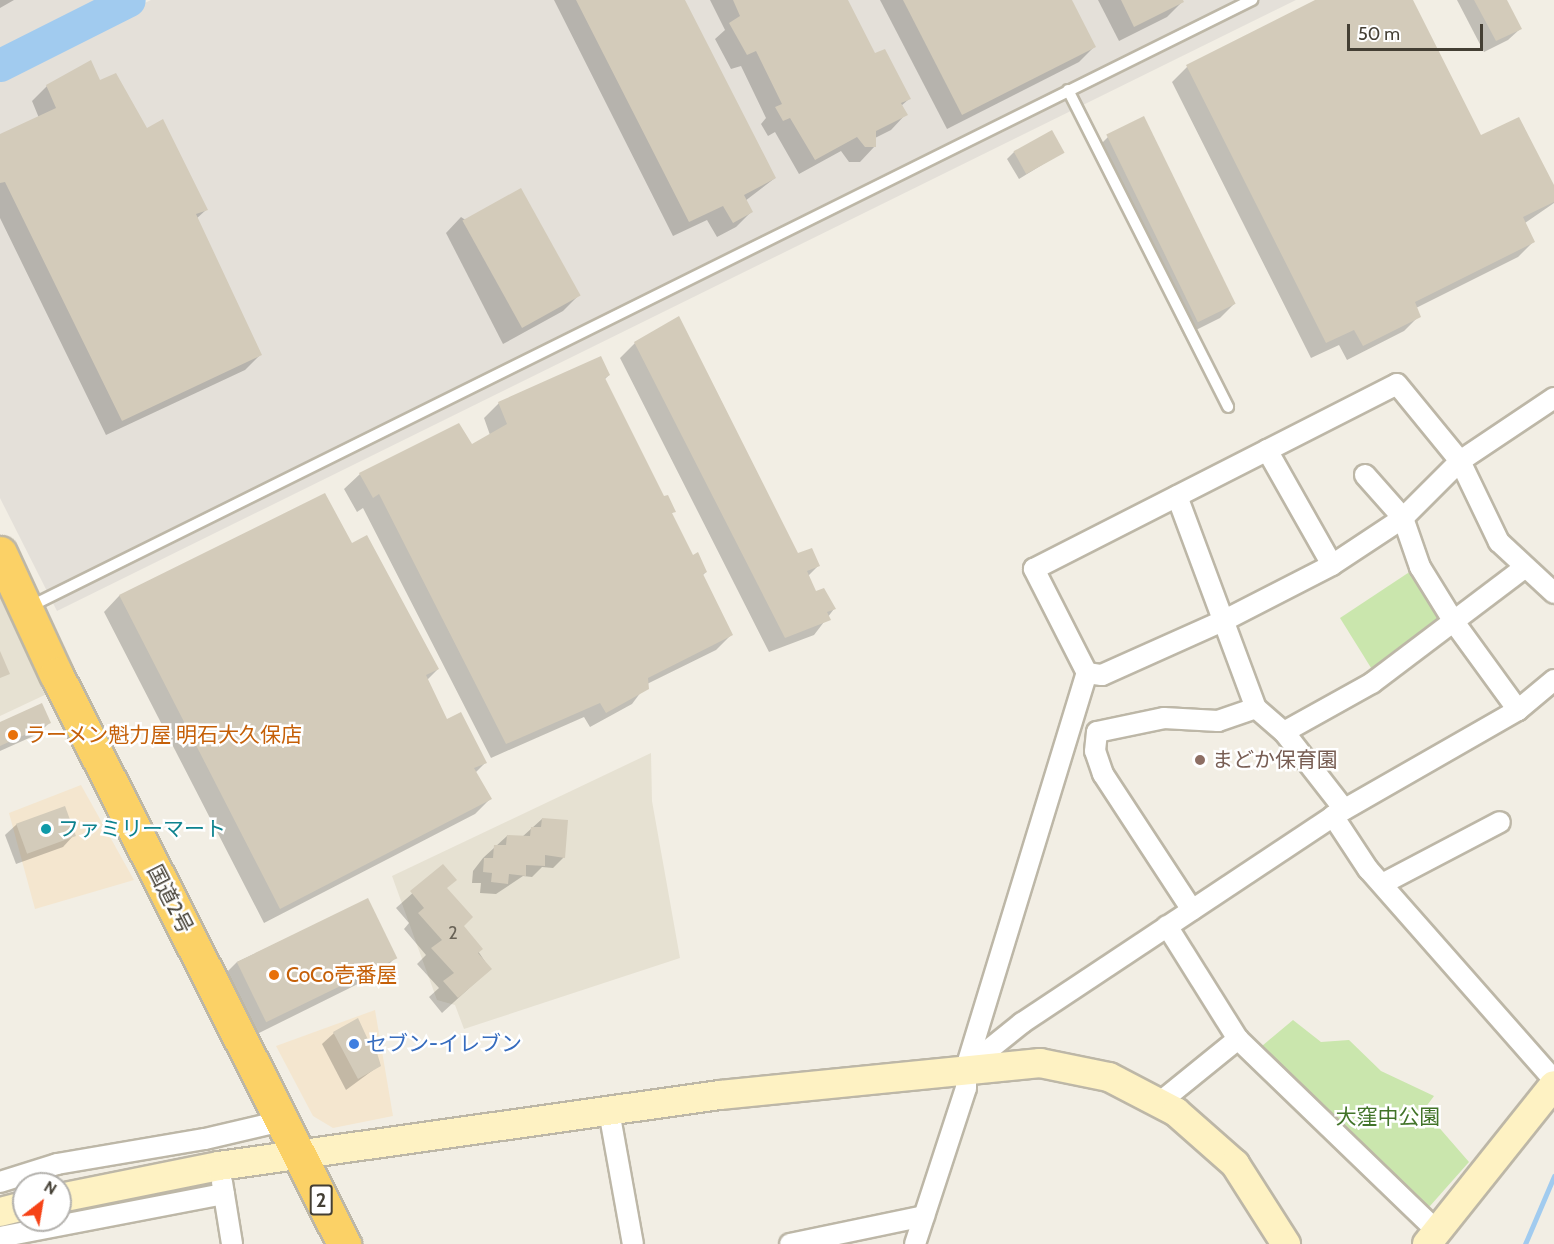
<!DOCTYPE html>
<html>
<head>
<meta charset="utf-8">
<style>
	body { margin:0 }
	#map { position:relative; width:1554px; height:1244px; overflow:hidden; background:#f2eee4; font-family:Cabin,"Noto Sans JP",sans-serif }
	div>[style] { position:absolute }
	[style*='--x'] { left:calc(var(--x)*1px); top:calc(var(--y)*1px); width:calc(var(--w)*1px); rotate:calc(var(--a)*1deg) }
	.residential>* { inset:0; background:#e6e1d2 }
	.commercial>* { inset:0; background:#f4e6cf }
	.industrial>* { inset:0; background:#e4e0d9 }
	.green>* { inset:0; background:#cae6ad }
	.shadow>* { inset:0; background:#0003 }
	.stream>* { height:5px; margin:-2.5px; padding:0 2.5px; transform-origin:2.5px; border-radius:2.5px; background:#a1cbef }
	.river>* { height:33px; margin:-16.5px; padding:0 16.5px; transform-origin:16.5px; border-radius:16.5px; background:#a1cbef }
	.building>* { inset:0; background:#d3cbba; transform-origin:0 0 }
	.roads { filter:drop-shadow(2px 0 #bdb7a7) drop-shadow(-2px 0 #bdb7a7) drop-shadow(0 2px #bdb7a7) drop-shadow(0 -2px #bdb7a7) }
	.lane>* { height:10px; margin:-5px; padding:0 5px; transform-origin:5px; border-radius:5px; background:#fff }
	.street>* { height:20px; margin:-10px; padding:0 10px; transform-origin:10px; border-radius:10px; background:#fff }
	.secondary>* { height:28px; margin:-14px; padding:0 14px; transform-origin:14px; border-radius:14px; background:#fef2c3 }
	.highway>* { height:33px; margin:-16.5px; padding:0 16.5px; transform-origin:16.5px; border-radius:16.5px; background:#fbd166 }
	.dots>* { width:16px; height:16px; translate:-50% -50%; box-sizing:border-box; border:3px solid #fff; border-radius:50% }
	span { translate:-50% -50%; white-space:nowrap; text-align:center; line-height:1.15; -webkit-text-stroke:5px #fff; paint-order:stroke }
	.number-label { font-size:18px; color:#686256 }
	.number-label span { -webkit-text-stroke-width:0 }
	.shield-label span { padding:2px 4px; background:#fff; border:2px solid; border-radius:4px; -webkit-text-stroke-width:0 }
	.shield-label { font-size:20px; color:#443f34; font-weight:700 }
	.food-label { font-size:21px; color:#c56008 }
	.left { translate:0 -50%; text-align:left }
	.education-label { font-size:21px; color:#785e54 }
	.culture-label { font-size:21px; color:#0d838f }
	.street-label { font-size:21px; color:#443f34 }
	.shop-label { font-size:21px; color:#366cbe }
	.park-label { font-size:21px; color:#427429 }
	.north { position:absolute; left:12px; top:1172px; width:60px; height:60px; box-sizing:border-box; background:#fff; border:2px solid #b4b2ae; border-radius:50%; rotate:31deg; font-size:16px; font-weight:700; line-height:24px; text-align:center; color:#443f34 }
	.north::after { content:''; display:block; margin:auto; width:21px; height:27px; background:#f64317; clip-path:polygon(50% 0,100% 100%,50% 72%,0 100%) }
	.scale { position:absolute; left:1347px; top:24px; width:136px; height:27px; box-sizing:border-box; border:3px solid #443f34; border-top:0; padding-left:8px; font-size:18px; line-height:21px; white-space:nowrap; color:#443f34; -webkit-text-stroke:4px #fff; paint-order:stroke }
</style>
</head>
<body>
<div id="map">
	<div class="residential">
		<div style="clip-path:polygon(0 596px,51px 692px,0 716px)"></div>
		<div style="clip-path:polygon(651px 753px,652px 801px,680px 958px,464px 1029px,455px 1005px,437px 1000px,392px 876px)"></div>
	</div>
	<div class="commercial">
		<div style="clip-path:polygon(81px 785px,134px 880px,35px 909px,9px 813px)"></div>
		<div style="clip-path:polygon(375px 1010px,393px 1116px,333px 1128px,313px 1116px,276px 1046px)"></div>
	</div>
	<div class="industrial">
		<div style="clip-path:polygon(0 0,116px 0,0 58px)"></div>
		<div style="clip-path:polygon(151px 0,1296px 0,57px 611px,0 498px,0 73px)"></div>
	</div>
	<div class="green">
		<div style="clip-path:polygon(1411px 571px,1441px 617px,1440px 627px,1373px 671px,1340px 618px)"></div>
		<div style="clip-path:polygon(1293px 1020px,1321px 1042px,1349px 1040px,1381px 1071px,1434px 1096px,1425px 1108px,1429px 1116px,1469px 1162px,1430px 1206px,1420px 1205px,1262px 1046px)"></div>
	</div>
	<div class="shadow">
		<div style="clip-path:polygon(0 0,14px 0,0 8px)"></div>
		<div style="clip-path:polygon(554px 0,683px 0,775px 178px,745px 201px,751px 212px,736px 227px,717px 237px,707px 220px,673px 236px)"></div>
		<div style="clip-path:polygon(710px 0,847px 0,874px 55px,909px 99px,901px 106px,906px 114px,891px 130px,875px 138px,875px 146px,860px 162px,849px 162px,841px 151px,799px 174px,775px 132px,768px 136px,761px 124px,766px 118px,741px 66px,731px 69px,715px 39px,725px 30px)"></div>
		<div style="clip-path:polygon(880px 0,1070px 0,1094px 47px,1079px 62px,947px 129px)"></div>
		<div style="clip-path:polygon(1098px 0,1181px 0,1182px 2px,1167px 17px,1119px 41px)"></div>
		<div style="clip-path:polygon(1319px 0,1412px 0,1481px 137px,1554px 189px,1554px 203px,1525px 223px,1533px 242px,1518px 257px,1416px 308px,1419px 316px,1404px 331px,1347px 360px,1339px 345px,1311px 358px,1172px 82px,1187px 67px)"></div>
		<div style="clip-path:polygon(1457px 0,1504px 0,1520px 29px,1508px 40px,1484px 52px)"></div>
		<div style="clip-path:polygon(100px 82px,146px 130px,206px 210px,196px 219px,260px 355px,245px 370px,106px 435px,0 218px,0 136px,39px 118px,32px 101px,47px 86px)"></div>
		<div style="clip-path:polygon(1108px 137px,1235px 303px,1220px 318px,1184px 336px,1093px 152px)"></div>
		<div style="clip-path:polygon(1014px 152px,1063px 152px,1019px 179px,1007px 159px)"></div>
		<div style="clip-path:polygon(461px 217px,578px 296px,563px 311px,503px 344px,446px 233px)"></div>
		<div style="clip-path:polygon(635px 343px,797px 555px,818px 566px,808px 576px,815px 593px,834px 609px,814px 635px,769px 652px,620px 358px)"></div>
		<div style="clip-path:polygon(609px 375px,604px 380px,663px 498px,674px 511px,671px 514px,692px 557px,706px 572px,702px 576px,731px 635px,716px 650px,647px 684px,632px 704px,590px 727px,584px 717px,491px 758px,363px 508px,357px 512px,344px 489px,360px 474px,471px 446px,490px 435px,484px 418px,499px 403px)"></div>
		<div style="clip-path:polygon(324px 495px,351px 545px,438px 669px,427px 680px,446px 721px,485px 763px,475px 773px,490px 799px,475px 814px,264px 923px,104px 612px,119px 596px)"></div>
		<div style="clip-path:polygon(49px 723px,38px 734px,0 751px,0 724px)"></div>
		<div style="clip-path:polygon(542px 819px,564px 857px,553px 868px,542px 867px,532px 877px,523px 876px,496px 894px,480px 893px,481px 883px,472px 883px,473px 871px,483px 858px,507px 836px,522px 837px)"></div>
		<div style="clip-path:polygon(17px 824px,74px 835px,63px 847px,16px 864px,5px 835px)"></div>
		<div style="clip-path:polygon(443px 866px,446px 889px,462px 927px,490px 969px,442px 1013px,429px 997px,439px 988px,417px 964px,426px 955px,404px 929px,409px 923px,396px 908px)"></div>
		<div style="clip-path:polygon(367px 900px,395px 958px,380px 973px,253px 1036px,221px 978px,237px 962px)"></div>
		<div style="clip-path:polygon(334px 1033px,380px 1065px,346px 1090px,322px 1044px)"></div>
	</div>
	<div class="stream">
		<div style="--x:1525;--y:1244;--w:74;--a:-66.9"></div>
	</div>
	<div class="river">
		<div style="--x:0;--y:65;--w:144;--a:-26.7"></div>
	</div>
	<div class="building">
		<div style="clip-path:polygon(576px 0,685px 0,776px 178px,744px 195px,753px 212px,733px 223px,723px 206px,689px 222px)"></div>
		<div style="clip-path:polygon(733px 0,848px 0,875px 53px,885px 49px,911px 99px,901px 103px,908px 115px,876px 131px,876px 147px,865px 147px,857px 137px,815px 160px,790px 118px,783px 121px,775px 107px,782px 104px,756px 51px,747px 55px,729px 23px,740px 16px)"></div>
		<div style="clip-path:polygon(903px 0,1072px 0,1096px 47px,962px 115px)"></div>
		<div style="clip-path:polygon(1121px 0,1183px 0,1184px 2px,1134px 27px)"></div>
		<div style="clip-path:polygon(1315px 0,1413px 0,1481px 135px,1519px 117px,1554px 185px,1554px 202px,1523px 217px,1535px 242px,1415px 302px,1421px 317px,1363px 346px,1354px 330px,1326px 343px,1186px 65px)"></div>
		<div style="clip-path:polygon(1474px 0,1507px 0,1522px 29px,1496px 41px)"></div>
		<div style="clip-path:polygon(91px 60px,100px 80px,116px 73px,147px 128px,163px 119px,208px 210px,196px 214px,262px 355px,122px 421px,5px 182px,0 183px,0 134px,56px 108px,46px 85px)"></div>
		<div style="left:1144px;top:116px;width:209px;height:42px;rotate:64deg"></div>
		<div style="left:1052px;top:130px;width:26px;height:44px;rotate:61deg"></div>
		<div style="left:521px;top:188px;width:123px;height:67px;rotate:61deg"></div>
		<div style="clip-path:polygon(679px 316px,798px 553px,812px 548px,820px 566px,807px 571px,816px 591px,824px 588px,836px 609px,827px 612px,831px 620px,785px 638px,634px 342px)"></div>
		<div style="clip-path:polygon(601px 356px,610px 375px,605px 378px,664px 496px,668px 495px,676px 512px,672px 513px,693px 555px,698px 552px,707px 572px,703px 574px,733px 635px,648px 678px,649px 689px,606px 713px,600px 703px,506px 744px,379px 494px,373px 498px,359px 473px,459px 423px,472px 444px,507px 424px,498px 402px)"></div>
		<div style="clip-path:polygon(325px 493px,352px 543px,367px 535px,439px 669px,426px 675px,447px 719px,461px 712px,487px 763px,474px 768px,492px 799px,280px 909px,119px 595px)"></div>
		<div style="clip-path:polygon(0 651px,10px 674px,0 678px)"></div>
		<div style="clip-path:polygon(42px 703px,51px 723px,0 746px,0 722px)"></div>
		<div style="left:65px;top:806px;width:32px;height:52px;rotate:70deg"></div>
		<div style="clip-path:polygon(542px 818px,568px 820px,565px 858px,545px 855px,545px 866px,526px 865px,526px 876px,509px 874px,508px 884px,491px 882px,492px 873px,483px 872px,484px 858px,493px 858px,494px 845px,506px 845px,507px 835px,530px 836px,531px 827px,541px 827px)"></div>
		<div style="clip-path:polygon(443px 864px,457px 880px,447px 888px,473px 917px,464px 926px,483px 949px,478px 953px,492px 969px,458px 998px,443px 981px,454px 973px,431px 948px,442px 940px,418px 913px,424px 908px,410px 891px)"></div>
		<div style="left:368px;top:898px;width:67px;height:146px;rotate:64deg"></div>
		<div style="clip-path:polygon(358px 1018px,370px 1044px,374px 1043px,381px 1066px,358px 1079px,333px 1032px)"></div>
	</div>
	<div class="roads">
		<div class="lane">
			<div style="--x:1068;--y:90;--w:355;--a:63.2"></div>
			<div style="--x:27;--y:608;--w:1368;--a:-26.4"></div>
		</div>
		<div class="street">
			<div style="--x:1267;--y:450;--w:132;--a:60.5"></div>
			<div style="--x:1365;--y:475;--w:57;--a:48.5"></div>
			<div style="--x:1403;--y:518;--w:52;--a:70.9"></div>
			<div style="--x:1420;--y:567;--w:65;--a:58.3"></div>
			<div style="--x:1454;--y:622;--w:109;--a:54"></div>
			<div style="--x:1177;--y:496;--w:226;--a:69.6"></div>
			<div style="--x:1256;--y:708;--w:37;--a:41"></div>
			<div style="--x:1284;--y:732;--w:98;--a:52.1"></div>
			<div style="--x:1087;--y:673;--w:15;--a:8"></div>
			<div style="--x:1102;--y:675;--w:133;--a:-24.1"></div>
			<div style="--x:1223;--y:621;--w:123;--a:-27.2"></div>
			<div style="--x:1332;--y:565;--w:85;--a:-33.5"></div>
			<div style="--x:1403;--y:518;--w:81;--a:-45"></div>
			<div style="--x:1460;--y:461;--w:113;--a:-33.8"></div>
			<div style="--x:1284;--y:732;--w:101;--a:-29.1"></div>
			<div style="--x:1372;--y:683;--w:191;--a:-37.1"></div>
			<div style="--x:1333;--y:816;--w:64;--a:56.6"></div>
			<div style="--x:1368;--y:869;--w:281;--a:48.6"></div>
			<div style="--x:1382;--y:884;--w:133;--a:-27.7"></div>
			<div style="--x:1192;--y:910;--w:163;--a:-123.2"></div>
			<div style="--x:1103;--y:774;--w:24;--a:-109"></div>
			<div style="--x:1095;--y:751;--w:19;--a:-84"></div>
			<div style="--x:1097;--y:732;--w:68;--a:-11.8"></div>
			<div style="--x:1164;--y:718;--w:54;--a:3.2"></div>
			<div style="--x:1218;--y:721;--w:40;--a:-18.9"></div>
			<div style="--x:1167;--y:926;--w:133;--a:57.9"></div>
			<div style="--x:966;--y:1068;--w:72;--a:-38.8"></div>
			<div style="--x:1022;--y:1023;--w:374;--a:-33.6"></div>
			<div style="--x:1333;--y:816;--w:213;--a:-29.8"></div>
			<div style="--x:1518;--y:710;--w:47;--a:-39.8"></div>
			<div style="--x:1159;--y:1103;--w:102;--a:-39"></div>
			<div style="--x:1238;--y:1039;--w:277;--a:44"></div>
			<div style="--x:609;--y:1111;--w:135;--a:79.8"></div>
			<div style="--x:0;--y:1182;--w:60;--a:-17.5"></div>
			<div style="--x:57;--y:1164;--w:150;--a:-9.6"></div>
			<div style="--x:205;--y:1139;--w:79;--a:-13.2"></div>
			<div style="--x:222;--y:1182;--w:63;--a:80.8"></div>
			<div style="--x:0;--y:1237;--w:228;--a:-10.9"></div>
			<div style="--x:790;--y:1244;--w:137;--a:-11.8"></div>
			<div style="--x:915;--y:1244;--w:164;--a:-71.9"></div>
			<div style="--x:966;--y:1088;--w:20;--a:-90"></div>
			<div style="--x:966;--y:1068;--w:413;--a:-73"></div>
			<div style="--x:1087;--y:673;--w:117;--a:-117"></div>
			<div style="--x:1034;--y:569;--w:407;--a:-27"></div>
			<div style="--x:1397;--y:384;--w:99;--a:50.7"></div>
			<div style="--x:1460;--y:461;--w:90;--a:64.3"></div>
			<div style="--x:1499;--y:542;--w:75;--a:42.8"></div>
		</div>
		<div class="secondary">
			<div style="--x:60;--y:1198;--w:162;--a:-11.4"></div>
			<div style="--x:219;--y:1166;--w:506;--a:-8.07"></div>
			<div style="--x:720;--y:1095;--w:322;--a:-5.7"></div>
			<div style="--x:1040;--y:1063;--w:70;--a:11.5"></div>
			<div style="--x:1109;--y:1077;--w:76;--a:27.6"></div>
			<div style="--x:1176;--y:1112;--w:79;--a:41.4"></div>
			<div style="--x:1235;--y:1164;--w:95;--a:57.5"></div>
			<div style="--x:0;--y:1212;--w:25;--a:-14"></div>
			<div style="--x:1427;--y:1244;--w:203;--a:-51.4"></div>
		</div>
		<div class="highway">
			<div style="--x:0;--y:553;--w:133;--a:65.2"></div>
			<div style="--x:56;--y:674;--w:639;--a:63.19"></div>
		</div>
	</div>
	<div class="dots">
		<div style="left:13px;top:735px;background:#e8710a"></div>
		<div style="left:1200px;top:760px;background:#8d6e63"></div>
		<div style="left:46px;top:829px;background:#0f9aa8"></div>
		<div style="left:274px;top:975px;background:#e8710a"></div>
		<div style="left:354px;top:1044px;background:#3f7fe0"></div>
	</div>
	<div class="number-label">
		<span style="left:453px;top:933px">2</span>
	</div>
	<div class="shield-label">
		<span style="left:321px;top:1200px">2</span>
	</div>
	<div class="food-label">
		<span class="left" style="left:25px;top:735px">ラーメン魁力屋 明石大久保店</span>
		<span class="left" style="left:286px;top:975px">CoCo壱番屋</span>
	</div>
	<div class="education-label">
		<span class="left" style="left:1212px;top:760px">まどか保育園</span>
	</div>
	<div class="culture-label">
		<span class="left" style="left:58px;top:829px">ファミリーマート</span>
	</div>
	<div class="street-label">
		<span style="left:170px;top:899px;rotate:63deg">国道2号</span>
	</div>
	<div class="shop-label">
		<span class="left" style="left:366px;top:1044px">セブン-イレブン</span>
	</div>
	<div class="park-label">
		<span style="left:1388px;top:1117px">大窪中公園</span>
	</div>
	<div class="north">N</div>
	<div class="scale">50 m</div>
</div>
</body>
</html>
